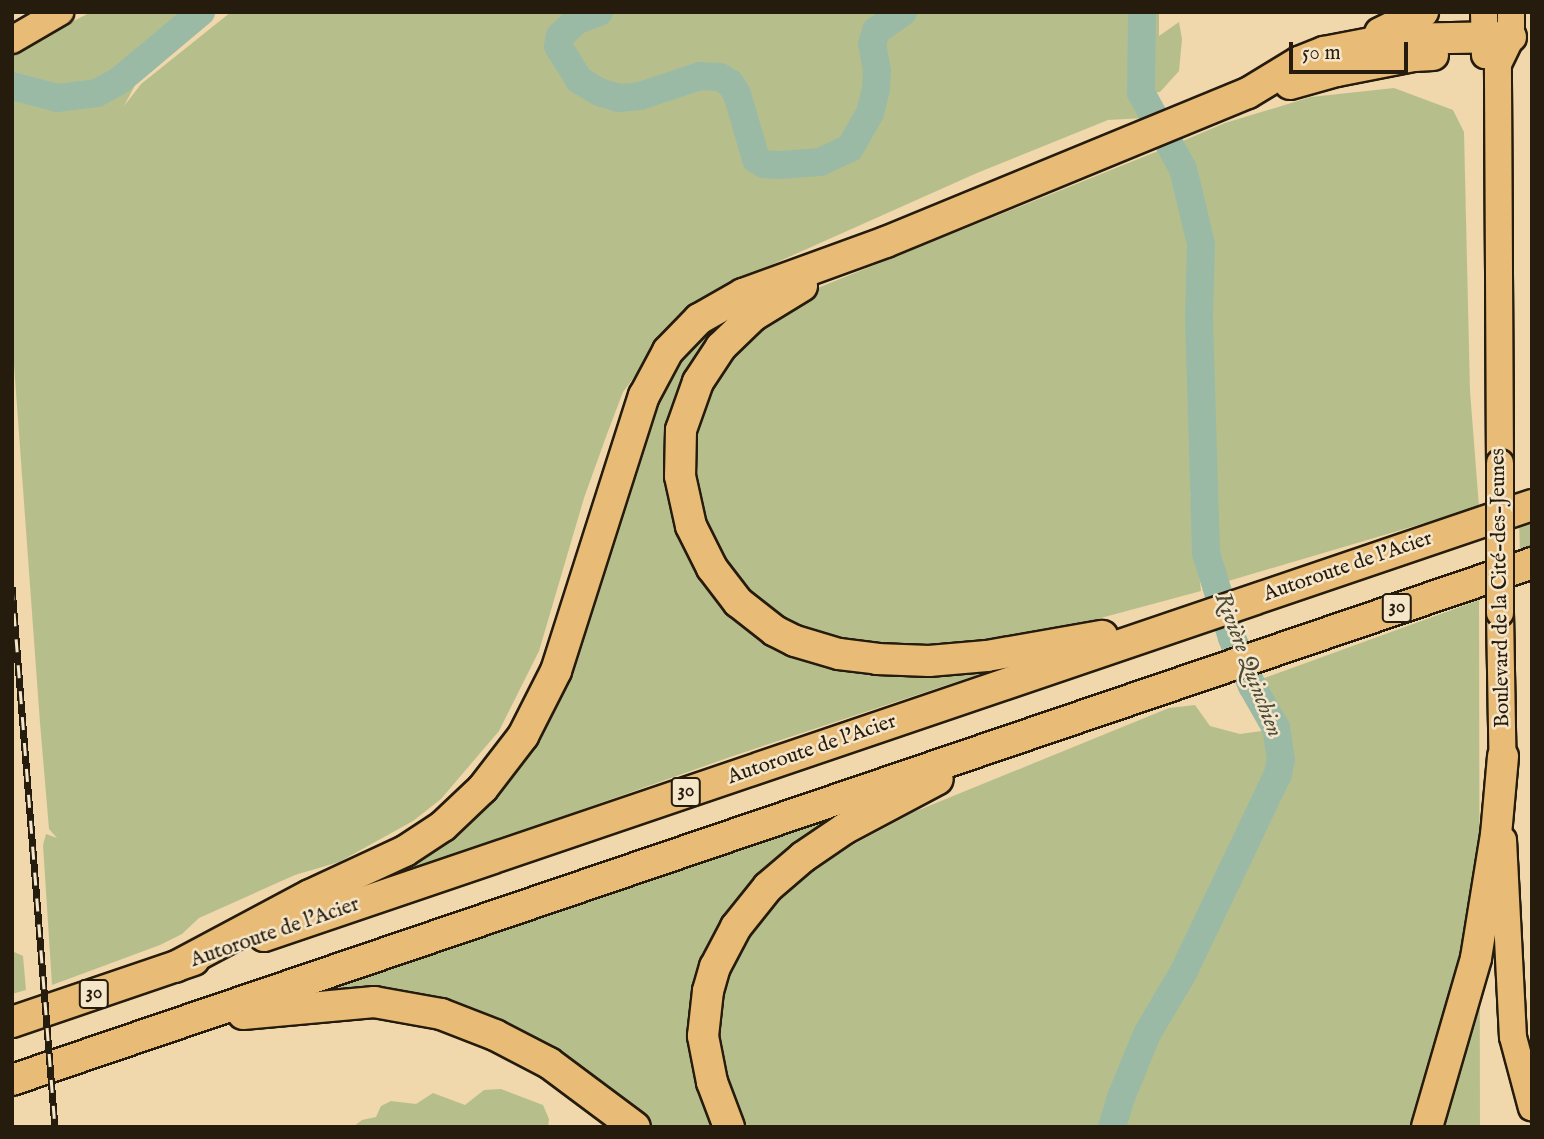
<!DOCTYPE html>
<html>
<head>
<meta charset="utf-8">
<style>
	body { margin:0 }
	#map { position:relative; width:1544px; height:1139px; overflow:hidden; background:#f0d7ac; font-family:"IM FELL English",serif }
	div>[style] { position:absolute }
	[style*='--x'] { left:calc(var(--x)*1px); top:calc(var(--y)*1px); width:calc(var(--w)*1px); rotate:calc(var(--a)*1deg) }
	.green>* { inset:0; background:#b6bf8c }
	.river>* { height:28px; margin:-14px; padding:0 14px; transform-origin:14px; border-radius:14px; background:#9bbaa6 }
	.roads { filter:drop-shadow(2px 0 #261c0d) drop-shadow(-2px 0 #261c0d) drop-shadow(0 2px #261c0d) drop-shadow(0 -2px #261c0d) }
	.major>* { height:26px; margin:-13px; padding:0 13px; transform-origin:13px; border-radius:13px; background:#e8bc76 }
	.highway>* { height:30px; margin:-15px; padding:0 15px; transform-origin:15px; border-radius:15px; background:#e8bc76 }
	.rail>* { height:7px; margin-top:-3.5px; transform-origin:0; background:repeating-linear-gradient(90deg,#f5e5c9 0 13px,#261c0d 0 26px); box-sizing:border-box; border-block:2px solid #261c0d }
	.bridges { filter:drop-shadow(2px 0 #261c0d) drop-shadow(-2px 0 #261c0d) drop-shadow(0 2px #261c0d) drop-shadow(0 -2px #261c0d) }
	.major-bridge>* { height:26px; margin:-13px; padding:0 13px; transform-origin:13px; border-radius:13px; background:#e8bc76 }
	span { translate:-50% -50%; white-space:nowrap; text-align:center; line-height:1.15; -webkit-text-stroke:5px #f5e5c9; paint-order:stroke }
	.shield-label span { padding:2px 5px; background:#f5e5c9; border:2px solid; border-radius:5px; -webkit-text-stroke-width:0 }
	.shield-label { font-size:19px; color:#261c0d; font-weight:700 }
	.street-label { font-size:21px; color:#261c0d }
	.water-label { font-size:23px; color:#494b3b; font-style:italic }
	.frame { position:absolute; inset:0; border:14px solid #261c0d; pointer-events:none }
	.scale { position:absolute; left:1289px; top:42px; width:119px; height:32px; box-sizing:border-box; border:4px solid #261c0d; border-top:0; padding-left:9px; font-size:21px; line-height:24px; white-space:nowrap; color:#261c0d; -webkit-text-stroke:5px #f5e5c9; paint-order:stroke }
</style>
</head>
<body>
<div id="map">
	<div class="green">
		<div style="clip-path:polygon(91px 12px,187px 12px,158px 42px,124px 106px,141px 84px,231px 12px,1159px 12px,1159px 36px,1179px 22px,1182px 39px,1179px 71px,1160px 92px,1132px 94px,1144px 118px,1108px 120px,977px 173px,735px 281px,704px 302px,656px 348px,623px 392px,607px 434px,584px 498px,539px 651px,499px 731px,441px 799px,413px 821px,339px 862px,295px 875px,199px 918px,182px 934px,160px 945px,52px 985px,43px 845px,46px 834px,57px 838px,49px 829px,40px 723px,12px 337px,12px 53px)"></div>
		<div style="clip-path:polygon(1394px 88px,1453px 110px,1464px 132px,1470px 391px,1479px 507px,1225px 582px,1216px 558px,1212px 502px,1190px 490px,1201px 591px,1071px 626px,983px 644px,906px 648px,840px 640px,781px 621px,753px 602px,718px 560px,692px 494px,691px 435px,714px 378px,739px 348px,779px 315px,820px 287px,1163px 149px,1180px 175px,1183px 199px,1182px 225px,1199px 213px,1178px 143px,1225px 123px,1311px 97px)"></div>
		<div style="clip-path:polygon(742px 305px,716px 340px,676px 520px,685px 550px,700px 575px,741px 622px,986px 669px,986px 672px,733px 756px,380px 881px,379px 876px,509px 775px,653px 401px,681px 351px)"></div>
		<div style="clip-path:polygon(1532px 516px,1532px 549px,1520px 553px,1519px 521px)"></div>
		<div style="clip-path:polygon(1479px 600px,1480px 1127px,743px 1127px,733px 1112px,712px 1029px,735px 952px,777px 894px,849px 847px,914px 812px,1169px 708px,1195px 705px,1210px 726px,1240px 734px,1283px 728px,1270px 700px,1256px 681px)"></div>
		<div style="clip-path:polygon(840px 816px,709px 951px,717px 1127px,651px 1127px,554px 1053px,337px 994px,334px 988px)"></div>
		<div style="clip-path:polygon(12px 951px,23px 956px,26px 990px,12px 994px)"></div>
		<div style="clip-path:polygon(501px 1089px,543px 1105px,549px 1119px,548px 1127px,353px 1127px,362px 1120px,376px 1117px,381px 1106px,391px 1101px,416px 1104px,433px 1093px,465px 1105px,484px 1090px)"></div>
	</div>
	<div class="river">
		<div style="--x:599;--y:12;--w:25;--a:159"></div>
		<div style="--x:576;--y:21;--w:22;--a:137"></div>
		<div style="--x:560;--y:36;--w:10;--a:101"></div>
		<div style="--x:558;--y:46;--w:40;--a:58"></div>
		<div style="--x:579;--y:80;--w:23;--a:31"></div>
		<div style="--x:599;--y:92;--w:21;--a:17"></div>
		<div style="--x:619;--y:98;--w:21;--a:-5"></div>
		<div style="--x:640;--y:96;--w:63;--a:-18.4"></div>
		<div style="--x:700;--y:76;--w:20;--a:3"></div>
		<div style="--x:720;--y:77;--w:12;--a:31"></div>
		<div style="--x:730;--y:83;--w:13;--a:58"></div>
		<div style="--x:737;--y:94;--w:68;--a:73.7"></div>
		<div style="--x:756;--y:159;--w:9;--a:32"></div>
		<div style="--x:764;--y:164;--w:15;--a:4"></div>
		<div style="--x:779;--y:165;--w:41;--a:-4.2"></div>
		<div style="--x:820;--y:162;--w:33;--a:-25"></div>
		<div style="--x:850;--y:148;--w:40;--a:-60.3"></div>
		<div style="--x:870;--y:113;--w:25;--a:-76"></div>
		<div style="--x:876;--y:89;--w:18;--a:-87"></div>
		<div style="--x:877;--y:71;--w:27;--a:-100"></div>
		<div style="--x:872;--y:44;--w:14;--a:-73"></div>
		<div style="--x:876;--y:31;--w:33;--a:-35"></div>
		<div style="--x:12;--y:86;--w:47;--a:14.9"></div>
		<div style="--x:57;--y:98;--w:40;--a:-7.1"></div>
		<div style="--x:97;--y:93;--w:26;--a:-29"></div>
		<div style="--x:120;--y:80;--w:106;--a:-40"></div>
		<div style="--x:1112;--y:1127;--w:28;--a:-73"></div>
		<div style="--x:1120;--y:1100;--w:71;--a:-67.8"></div>
		<div style="--x:1147;--y:1034;--w:71;--a:-59.5"></div>
		<div style="--x:1183;--y:973;--w:221;--a:-64.5"></div>
		<div style="--x:1278;--y:774;--w:15;--a:-79"></div>
		<div style="--x:1281;--y:759;--w:31;--a:-99"></div>
		<div style="--x:1276;--y:728;--w:48;--a:-119.7"></div>
		<div style="--x:1252;--y:686;--w:52;--a:-112.6"></div>
		<div style="--x:1232;--y:638;--w:89;--a:-107"></div>
		<div style="--x:1206;--y:553;--w:236;--a:-91.7"></div>
		<div style="--x:1199;--y:317;--w:73;--a:-88.4"></div>
		<div style="--x:1201;--y:244;--w:77;--a:-103.5"></div>
		<div style="--x:1183;--y:169;--w:87;--a:-118.9"></div>
		<div style="--x:1141;--y:93;--w:81;--a:-89.3"></div>
	</div>
	<div class="roads">
		<div class="major">
			<div style="--x:1484;--y:12;--w:43;--a:88.7"></div>
			<div style="--x:12;--y:40;--w:56;--a:-30.3"></div>
			<div style="--x:1500;--y:463;--w:399;--a:-90.3"></div>
			<div style="--x:1498;--y:64;--w:30;--a:-64"></div>
			<div style="--x:1511;--y:37;--w:25;--a:-90"></div>
			<div style="--x:1500;--y:613;--w:164;--a:89"></div>
			<div style="--x:1503;--y:840;--w:197;--a:87.1"></div>
			<div style="--x:1513;--y:1037;--w:73;--a:75"></div>
		</div>
		<div class="highway">
			<div style="--x:1380;--y:33;--w:48;--a:-26"></div>
			<div style="--x:1290;--y:84;--w:49;--a:-15.5"></div>
			<div style="--x:1337;--y:71;--w:78;--a:-11"></div>
			<div style="--x:1414;--y:56;--w:19;--a:-3"></div>
			<div style="--x:802;--y:286;--w:57;--a:148.5"></div>
			<div style="--x:753;--y:316;--w:45;--a:135.9"></div>
			<div style="--x:721;--y:347;--w:42;--a:123.3"></div>
			<div style="--x:698;--y:382;--w:51;--a:109.5"></div>
			<div style="--x:681;--y:430;--w:46;--a:91.2"></div>
			<div style="--x:680;--y:476;--w:51;--a:77.6"></div>
			<div style="--x:691;--y:526;--w:47;--a:63.4"></div>
			<div style="--x:712;--y:568;--w:43;--a:52.6"></div>
			<div style="--x:738;--y:602;--w:47;--a:38.1"></div>
			<div style="--x:775;--y:631;--w:22;--a:27"></div>
			<div style="--x:795;--y:641;--w:46;--a:16.5"></div>
			<div style="--x:839;--y:654;--w:38;--a:7"></div>
			<div style="--x:877;--y:659;--w:52;--a:2.2"></div>
			<div style="--x:929;--y:661;--w:58;--a:-4.9"></div>
			<div style="--x:987;--y:656;--w:117;--a:-9.9"></div>
			<div style="--x:264;--y:936;--w:1339;--a:-18.77"></div>
			<div style="--x:175;--y:967;--w:153;--a:-28.1"></div>
			<div style="--x:310;--y:895;--w:105;--a:-24.9"></div>
			<div style="--x:405;--y:851;--w:45;--a:-33.3"></div>
			<div style="--x:443;--y:826;--w:55;--a:-43.5"></div>
			<div style="--x:483;--y:788;--w:66;--a:-52.4"></div>
			<div style="--x:523;--y:736;--w:73;--a:-63.1"></div>
			<div style="--x:556;--y:671;--w:289;--a:-72.3"></div>
			<div style="--x:644;--y:396;--w:51;--a:-61.9"></div>
			<div style="--x:668;--y:351;--w:45;--a:-45.9"></div>
			<div style="--x:699;--y:319;--w:51;--a:-29.6"></div>
			<div style="--x:743;--y:294;--w:152;--a:-20"></div>
			<div style="--x:886;--y:242;--w:391;--a:-22.4"></div>
			<div style="--x:1248;--y:93;--w:60;--a:-31.3"></div>
			<div style="--x:1299;--y:62;--w:27;--a:-22"></div>
			<div style="--x:1324;--y:52;--w:69;--a:-10.8"></div>
			<div style="--x:1392;--y:39;--w:119;--a:-1"></div>
			<div style="--x:243;--y:1014;--w:132;--a:-5.2"></div>
			<div style="--x:374;--y:1002;--w:68;--a:10.2"></div>
			<div style="--x:441;--y:1014;--w:58;--a:21.3"></div>
			<div style="--x:495;--y:1035;--w:61;--a:27.4"></div>
			<div style="--x:549;--y:1063;--w:107;--a:36.7"></div>
			<div style="--x:12;--y:1022;--w:192;--a:-18.8"></div>
			<div style="--x:12;--y:1080;--w:1606;--a:-18.78"></div>
			<div style="--x:729;--y:1127;--w:48;--a:-110.7"></div>
			<div style="--x:712;--y:1082;--w:47;--a:-101.1"></div>
			<div style="--x:703;--y:1036;--w:45;--a:-83.7"></div>
			<div style="--x:708;--y:991;--w:25;--a:-74"></div>
			<div style="--x:715;--y:967;--w:45;--a:-62.3"></div>
			<div style="--x:736;--y:927;--w:51;--a:-51.3"></div>
			<div style="--x:768;--y:887;--w:46;--a:-40.6"></div>
			<div style="--x:803;--y:857;--w:50;--a:-34.3"></div>
			<div style="--x:844;--y:829;--w:106;--a:-28"></div>
			<div style="--x:1427;--y:1127;--w:176;--a:-73.8"></div>
			<div style="--x:1476;--y:958;--w:125;--a:-80.8"></div>
			<div style="--x:1496;--y:835;--w:79;--a:-84.9"></div>
		</div>
	</div>
	<div class="rail">
		<div style="--x:12;--y:587;--w:542;--a:85.45"></div>
	</div>
	<div class="bridges">
		<div class="major-bridge">
			<div style="--x:1500;--y:463;--w:150;--a:90"></div>
		</div>
	</div>
	<div class="shield-label">
		<span style="left:1397px;top:608px">30</span>
		<span style="left:686px;top:792px">30</span>
		<span style="left:94px;top:994px">30</span>
	</div>
	<div class="street-label">
		<span style="left:1348px;top:567px;rotate:-19deg">Autoroute de l'Acier</span>
		<span style="left:1501px;top:588px;rotate:-91deg">Boulevard de la Cité-des-Jeunes</span>
		<span style="left:812px;top:750px;rotate:-19deg">Autoroute de l'Acier</span>
		<span style="left:275px;top:933px;rotate:-19deg">Autoroute de l'Acier</span>
	</div>
	<div class="water-label">
		<span style="left:1248px;top:665px;rotate:69deg">Rivière Quinchien</span>
	</div>
	<div class="frame"></div>
	<div class="scale">50 m</div>
</div>
</body>
</html>
